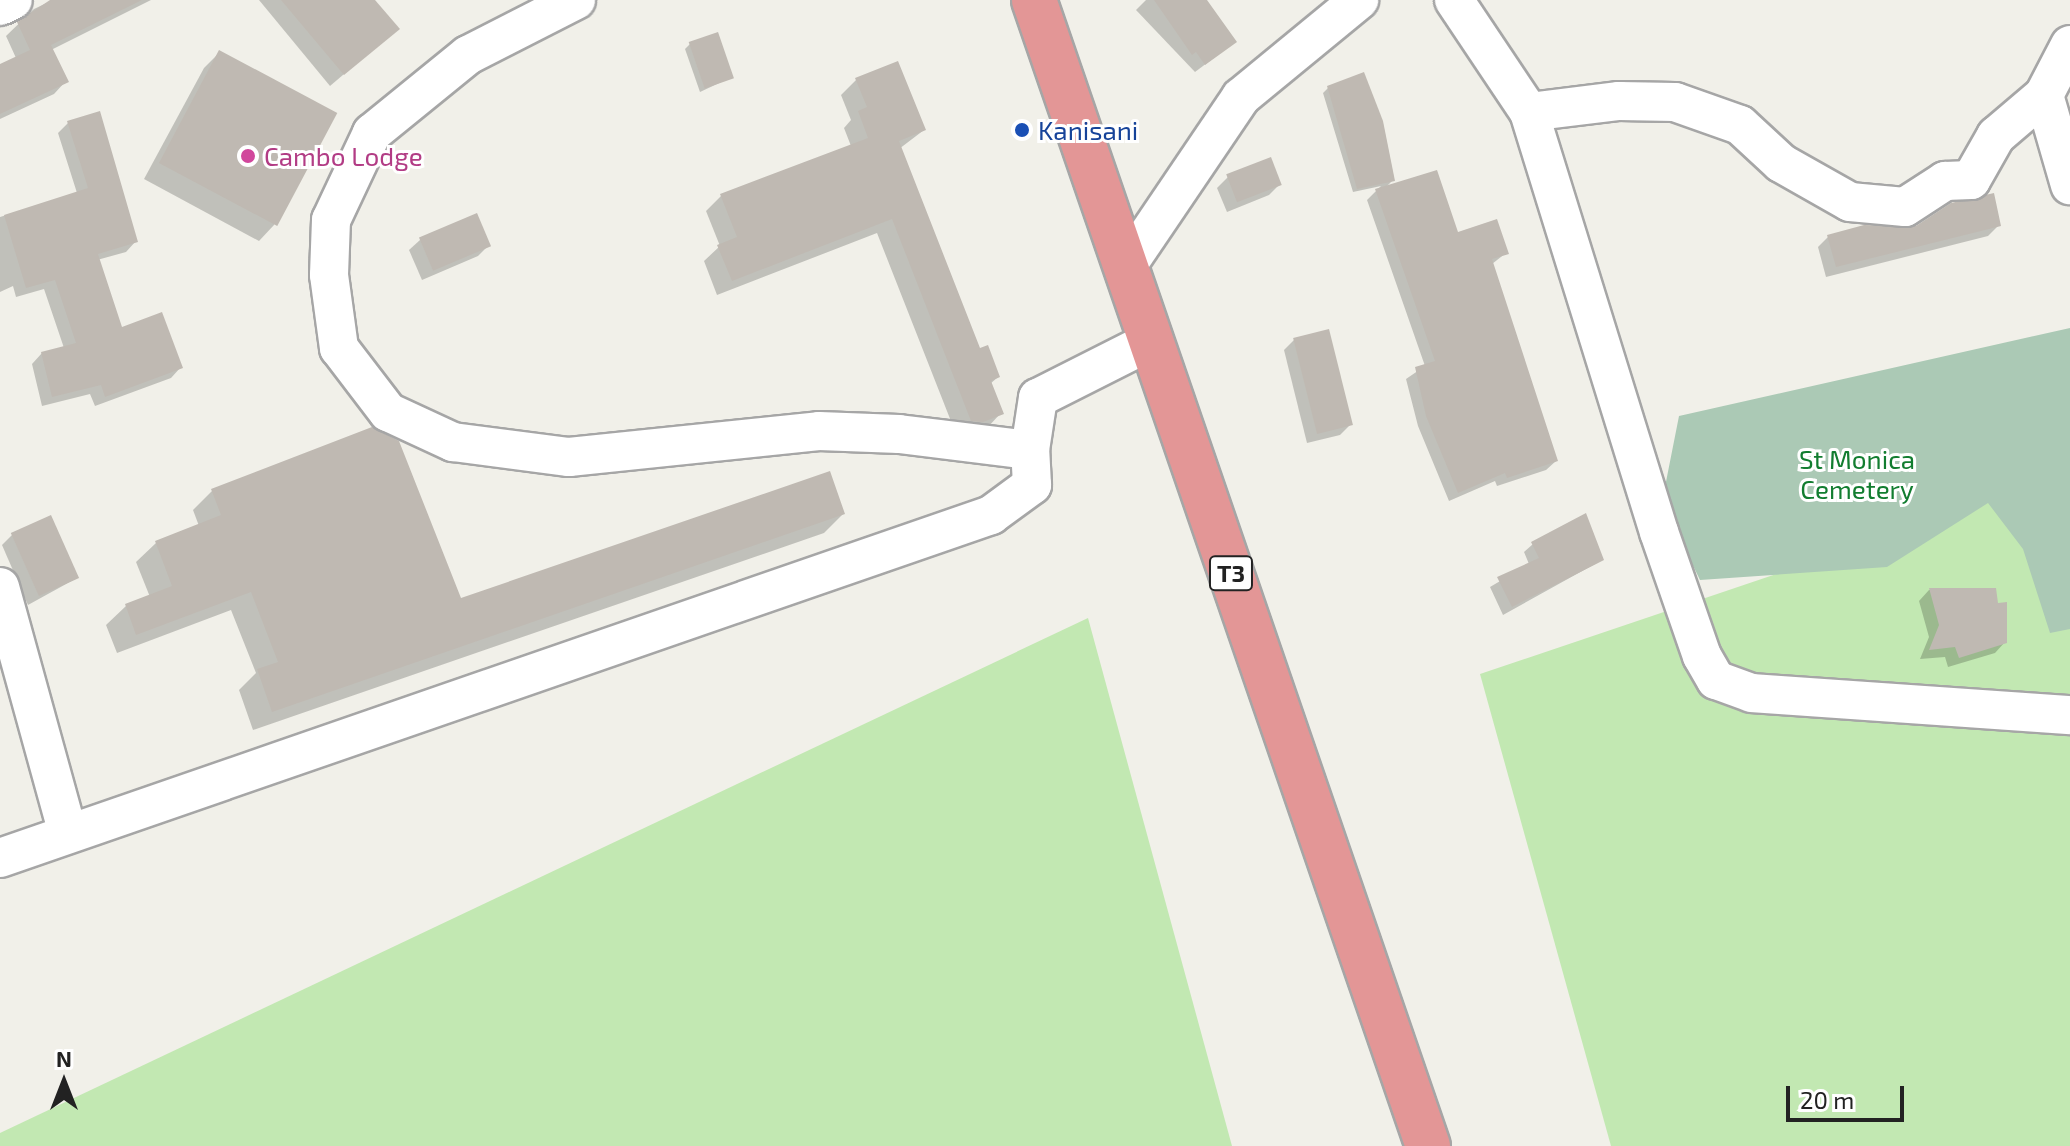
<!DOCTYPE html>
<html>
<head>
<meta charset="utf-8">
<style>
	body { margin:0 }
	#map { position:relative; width:2070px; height:1146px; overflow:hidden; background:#f1f0e9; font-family:"Exo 2",sans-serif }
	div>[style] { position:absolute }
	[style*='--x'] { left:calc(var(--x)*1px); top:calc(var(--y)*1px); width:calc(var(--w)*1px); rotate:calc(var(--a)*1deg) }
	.grass>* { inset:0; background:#c2e8b2 }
	.cemetery>* { inset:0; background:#abc9b5 }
	.shadow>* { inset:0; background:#0003 }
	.building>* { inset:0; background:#bfb9b2; transform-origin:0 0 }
	.roads { filter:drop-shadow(2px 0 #a6a6a6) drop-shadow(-2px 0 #a6a6a6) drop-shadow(0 2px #a6a6a6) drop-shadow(0 -2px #a6a6a6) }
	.minor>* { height:38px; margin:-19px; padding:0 19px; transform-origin:19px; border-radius:19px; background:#fff }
	.highway>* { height:44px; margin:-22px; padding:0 22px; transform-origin:22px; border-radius:22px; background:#e39696 }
	.dots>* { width:22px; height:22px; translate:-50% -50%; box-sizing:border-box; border:4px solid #fff; border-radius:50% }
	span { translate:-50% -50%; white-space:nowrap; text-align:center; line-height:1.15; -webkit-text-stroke:6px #fff; paint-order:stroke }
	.shield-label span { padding:2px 6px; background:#fff; border:2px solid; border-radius:6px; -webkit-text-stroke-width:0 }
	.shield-label { font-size:24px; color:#222; font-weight:700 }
	.transit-label { font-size:26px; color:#164399 }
	.left { translate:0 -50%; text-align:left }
	.hotel-label { font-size:26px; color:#b23c85 }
	.park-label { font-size:26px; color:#127d30 }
	.north { position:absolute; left:24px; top:1042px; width:80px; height:80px; -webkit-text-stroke:6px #fff; paint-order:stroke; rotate:0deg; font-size:22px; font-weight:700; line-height:32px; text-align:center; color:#222 }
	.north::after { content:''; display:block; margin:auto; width:28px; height:36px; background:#222; clip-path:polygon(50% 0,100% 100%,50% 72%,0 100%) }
	.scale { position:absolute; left:1786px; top:1086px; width:118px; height:36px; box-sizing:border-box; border:4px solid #222; border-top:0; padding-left:10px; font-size:24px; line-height:28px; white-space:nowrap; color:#222; -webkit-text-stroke:6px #fff; paint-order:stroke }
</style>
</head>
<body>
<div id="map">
	<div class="grass">
		<div style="clip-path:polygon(2070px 475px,2070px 1146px,1611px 1146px,1480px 674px)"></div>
		<div style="clip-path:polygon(1088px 618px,1232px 1146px,0 1146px,0 1133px)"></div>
	</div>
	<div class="cemetery">
		<div style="clip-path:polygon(2070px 328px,2070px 629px,2050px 633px,2023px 549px,1988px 503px,1887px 567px,1700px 580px,1662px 502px,1679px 416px)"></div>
	</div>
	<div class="shadow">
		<div style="clip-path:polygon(53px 0,151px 0,51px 50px,66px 81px,54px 94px,0 119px,0 66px,16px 58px,6px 36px,34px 9px)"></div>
		<div style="clip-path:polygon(259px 0,373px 0,397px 29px,330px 86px)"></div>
		<div style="clip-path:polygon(1146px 0,1204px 0,1235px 42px,1195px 72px,1136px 10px)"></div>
		<div style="clip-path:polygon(690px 44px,732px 77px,700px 92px,685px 49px)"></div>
		<div style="clip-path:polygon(220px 52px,334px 114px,274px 225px,259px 241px,144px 179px,204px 68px)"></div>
		<div style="clip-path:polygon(856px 80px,924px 130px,899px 149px,978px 351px,998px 377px,990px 384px,1001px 413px,987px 428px,956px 434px,877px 233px,717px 295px,704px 261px,720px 246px,706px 211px,721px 196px,851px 146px,844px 128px,851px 120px,841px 95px)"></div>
		<div style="clip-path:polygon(1328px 88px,1393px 180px,1384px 189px,1457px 235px,1506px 253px,1492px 264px,1556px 461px,1546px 470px,1497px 486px,1495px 481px,1449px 501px,1418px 426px,1406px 379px,1425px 366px,1367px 200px,1381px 186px,1353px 192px,1323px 93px)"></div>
		<div style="clip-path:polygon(68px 123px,136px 241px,126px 252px,97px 260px,121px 329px,181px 367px,171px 378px,95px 406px,90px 394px,42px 406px,32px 364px,42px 353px,64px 348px,44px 289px,16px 297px,13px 286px,0 292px,0 217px,77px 193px,58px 133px)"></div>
		<div style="clip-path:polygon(1228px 177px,1280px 184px,1269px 195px,1227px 212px,1217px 188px)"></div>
		<div style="clip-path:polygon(1999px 225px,1988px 236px,1826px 277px,1818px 247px,1828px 237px)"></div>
		<div style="clip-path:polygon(420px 240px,489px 245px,478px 256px,422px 280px,409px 250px)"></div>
		<div style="clip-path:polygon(1294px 340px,1350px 425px,1340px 435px,1307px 443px,1284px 350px)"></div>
		<div style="clip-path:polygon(212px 491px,460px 601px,843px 514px,824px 533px,253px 730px,239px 690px,256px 673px,231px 610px,117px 653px,106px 625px,126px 606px,150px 597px,136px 562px,156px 543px,199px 526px,193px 510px)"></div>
		<div style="clip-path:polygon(12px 535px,77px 578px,28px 605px,2px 545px)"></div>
		<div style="clip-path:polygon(1533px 544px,1602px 560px,1503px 615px,1490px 587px,1529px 564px,1524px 552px)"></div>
		<div style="clip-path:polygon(1929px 590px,1994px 590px,2005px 642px,1995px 653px,1948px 667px,1945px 657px,1920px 659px,1929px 637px,1919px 601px)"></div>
	</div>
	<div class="building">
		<div style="clip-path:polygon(50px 0,142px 0,51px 45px,69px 82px,0 114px,0 64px,30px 50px,17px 22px)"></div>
		<div style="clip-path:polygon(281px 0,375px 0,400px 29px,344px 75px)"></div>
		<div style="clip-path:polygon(1154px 0,1207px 0,1237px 42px,1205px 65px,1196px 52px,1192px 55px)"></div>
		<div style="left:718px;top:32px;width:49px;height:31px;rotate:71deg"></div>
		<div style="left:219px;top:50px;width:134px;height:128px;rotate:28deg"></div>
		<div style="clip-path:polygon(898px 61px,926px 130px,899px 141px,980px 348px,988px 345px,1000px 377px,991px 381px,1004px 414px,983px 422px,971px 421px,892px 219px,732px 281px,717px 245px,737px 237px,720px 194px,868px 138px,858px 111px,867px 107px,855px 78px)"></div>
		<div style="clip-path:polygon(1364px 72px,1383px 121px,1395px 181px,1357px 189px,1327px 86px)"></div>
		<div style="clip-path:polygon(100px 111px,138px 242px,98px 254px,122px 327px,162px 312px,183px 368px,105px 397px,101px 385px,52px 397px,41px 352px,76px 343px,55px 280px,26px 288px,4px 215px,88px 188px,67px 121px)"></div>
		<div style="left:1271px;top:157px;width:30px;height:48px;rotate:69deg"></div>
		<div style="clip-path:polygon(1437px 170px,1458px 232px,1497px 219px,1509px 254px,1492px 259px,1558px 461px,1507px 478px,1505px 473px,1458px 493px,1426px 416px,1415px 367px,1435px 361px,1375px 189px)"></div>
		<div style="clip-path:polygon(1994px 193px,2001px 226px,1836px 267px,1827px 235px,1864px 225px,1916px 226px,1951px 203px)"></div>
		<div style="left:477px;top:213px;width:36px;height:63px;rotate:67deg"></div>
		<div style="left:1329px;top:329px;width:99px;height:37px;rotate:76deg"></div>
		<div style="clip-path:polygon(372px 427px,399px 441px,461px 598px,830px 471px,845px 514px,272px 712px,257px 669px,278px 662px,251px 592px,136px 635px,125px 604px,172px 586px,155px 541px,221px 515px,211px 489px)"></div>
		<div style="clip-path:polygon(1586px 513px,1604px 560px,1512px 607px,1497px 577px,1539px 558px,1531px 542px)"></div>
		<div style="left:51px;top:515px;width:69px;height:44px;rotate:66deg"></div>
		<div style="clip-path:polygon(1929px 588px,1996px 588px,1998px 603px,2007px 602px,2007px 643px,1959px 658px,1955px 647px,1929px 650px,1939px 625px)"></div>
	</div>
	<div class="roads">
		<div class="minor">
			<div style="--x:576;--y:0;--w:121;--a:153"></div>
			<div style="--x:468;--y:55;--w:124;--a:140.9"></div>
			<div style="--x:372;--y:133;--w:96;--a:115.2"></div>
			<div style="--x:331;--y:220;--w:55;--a:92.1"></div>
			<div style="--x:329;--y:275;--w:74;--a:82.2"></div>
			<div style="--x:339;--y:348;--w:81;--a:52.6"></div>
			<div style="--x:388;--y:412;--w:72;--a:24.8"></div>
			<div style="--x:453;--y:442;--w:117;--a:7.4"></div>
			<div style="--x:569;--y:457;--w:251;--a:-5.9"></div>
			<div style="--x:819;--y:431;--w:80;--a:2.1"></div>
			<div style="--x:899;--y:434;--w:132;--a:7"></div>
			<div style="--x:1454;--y:0;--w:135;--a:56.2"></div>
			<div style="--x:1529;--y:112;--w:440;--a:72.8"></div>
			<div style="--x:1659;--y:532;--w:131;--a:70.9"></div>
			<div style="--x:1702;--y:656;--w:28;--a:60"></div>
			<div style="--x:1716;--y:680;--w:38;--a:20"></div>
			<div style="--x:1752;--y:693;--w:319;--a:4"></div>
			<div style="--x:0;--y:6;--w:14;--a:-25"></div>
			<div style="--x:2070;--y:45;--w:56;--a:117.5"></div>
			<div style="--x:2044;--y:95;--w:94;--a:73.9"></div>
			<div style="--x:1529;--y:112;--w:91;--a:-7"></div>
			<div style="--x:1619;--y:101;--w:56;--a:1"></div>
			<div style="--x:1675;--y:102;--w:69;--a:19.5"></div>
			<div style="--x:1740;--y:125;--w:56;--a:42.8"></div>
			<div style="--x:1781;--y:163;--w:79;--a:29.5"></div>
			<div style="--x:1850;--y:202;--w:55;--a:5.2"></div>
			<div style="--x:1905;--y:207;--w:48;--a:-33"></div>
			<div style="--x:1945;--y:181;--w:26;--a:-2"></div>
			<div style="--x:1971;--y:180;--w:51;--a:-60.4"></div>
			<div style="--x:1996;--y:136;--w:63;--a:-40.5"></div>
			<div style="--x:1126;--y:267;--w:205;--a:-55.9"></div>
			<div style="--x:1241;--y:97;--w:153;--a:-39.4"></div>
			<div style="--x:0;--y:587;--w:256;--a:74.6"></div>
			<div style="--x:0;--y:858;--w:1049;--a:-19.09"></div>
			<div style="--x:991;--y:515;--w:51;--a:-36.2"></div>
			<div style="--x:1032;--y:485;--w:35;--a:-93"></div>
			<div style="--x:1030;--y:450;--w:53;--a:-81.3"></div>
			<div style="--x:1038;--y:398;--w:127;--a:-26.8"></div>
		</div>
		<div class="highway">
			<div style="--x:1034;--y:0;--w:1212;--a:71.03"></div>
		</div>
	</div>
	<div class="dots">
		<div style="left:1022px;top:130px;background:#1a4fb4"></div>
		<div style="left:248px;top:156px;background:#d1479c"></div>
	</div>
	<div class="shield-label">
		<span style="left:1231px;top:573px">T3</span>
	</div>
	<div class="transit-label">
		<span class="left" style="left:1038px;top:130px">Kanisani</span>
	</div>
	<div class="hotel-label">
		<span class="left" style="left:264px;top:156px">Cambo Lodge</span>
	</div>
	<div class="park-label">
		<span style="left:1857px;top:474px">St Monica<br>Cemetery</span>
	</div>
	<div class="north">N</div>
	<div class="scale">20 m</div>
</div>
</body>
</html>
